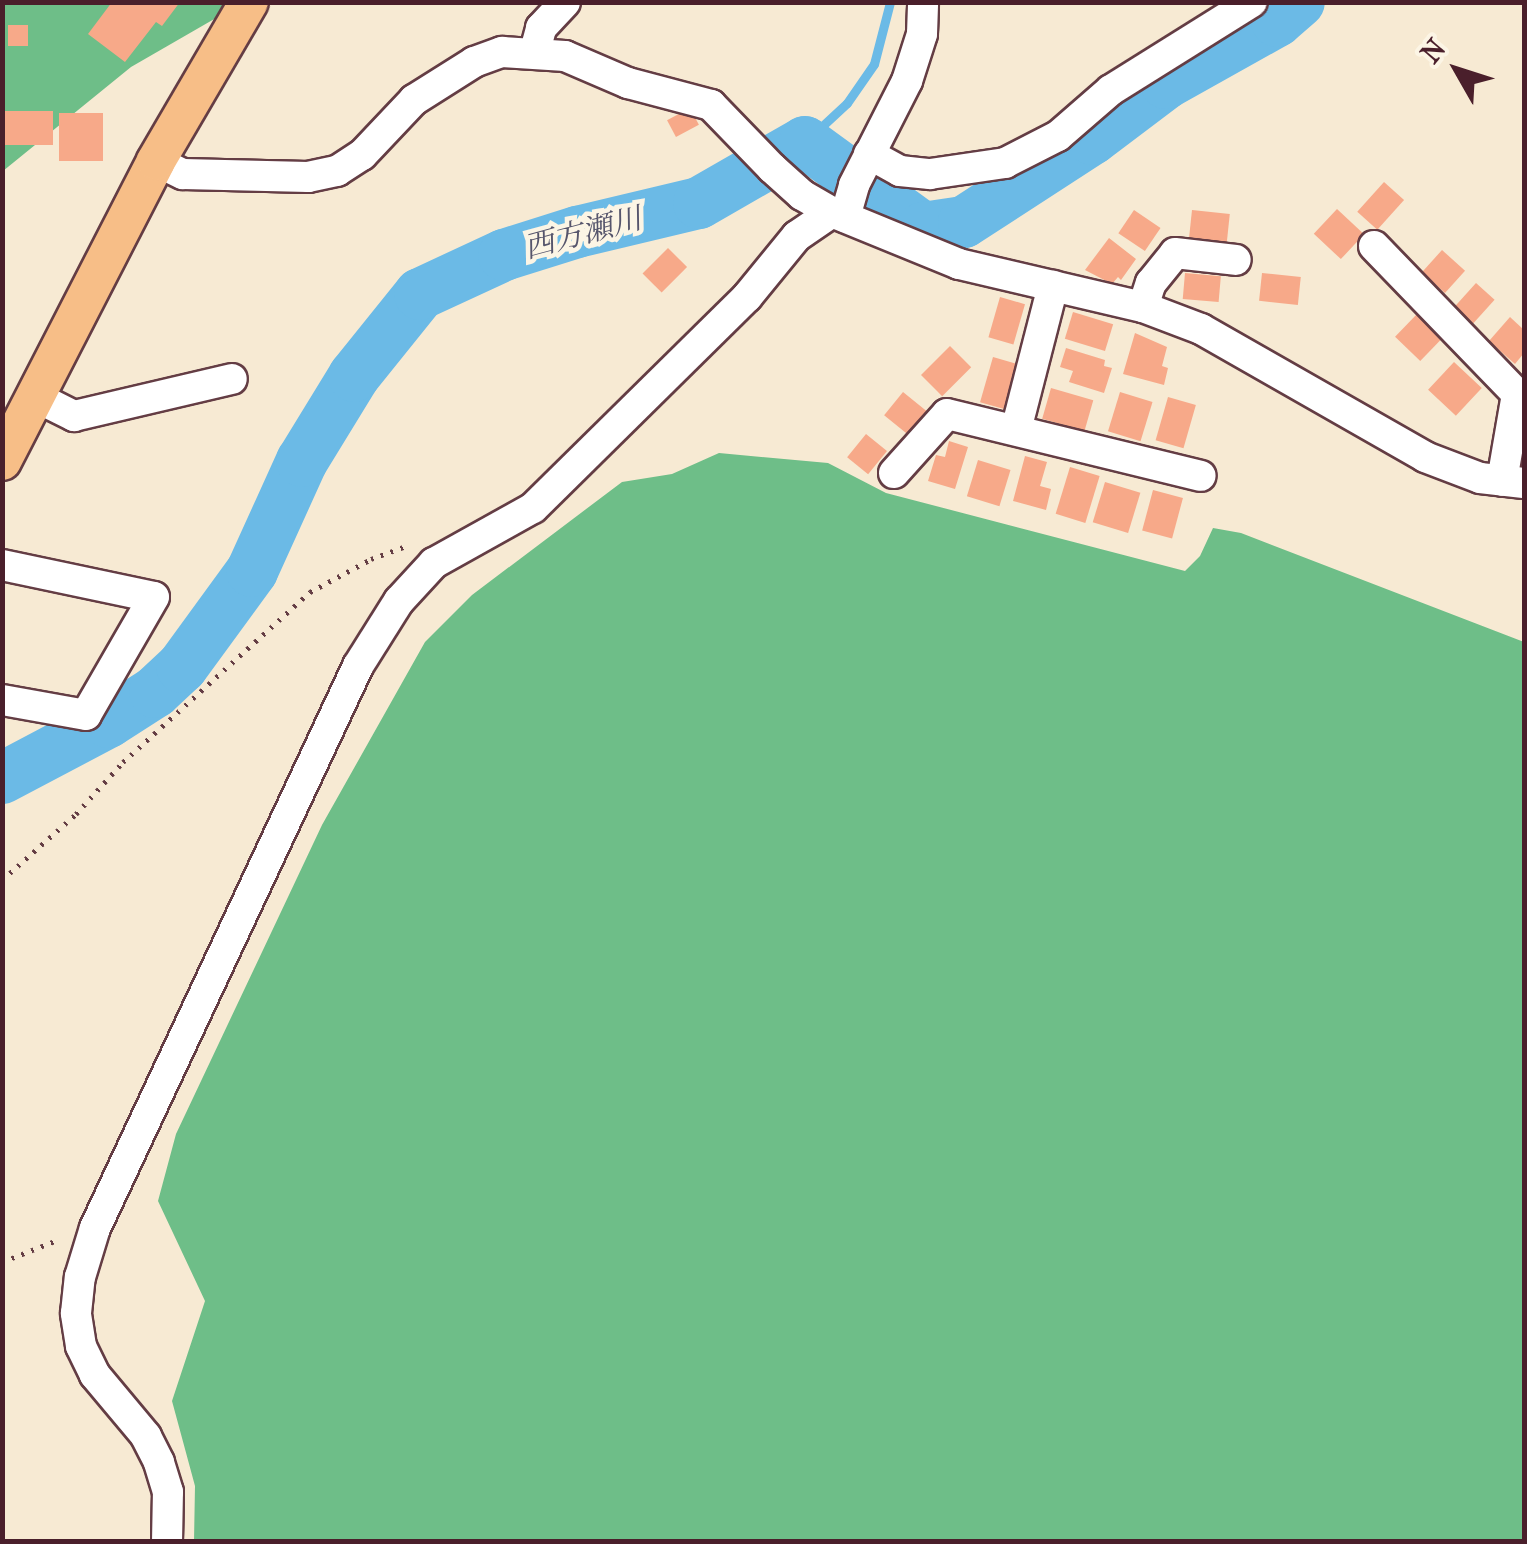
<!DOCTYPE html>
<html>
<head>
<meta charset="utf-8">
<style>
	body { margin:0 }
	#map { position:relative; width:1527px; height:1544px; overflow:hidden; background:#f7ead3; font-family:"IM FELL French Canon","Noto Serif JP",serif }
	div>[style] { position:absolute }
	[style*='--x'] { left:calc(var(--x)*1px); top:calc(var(--y)*1px); width:calc(var(--w)*1px); rotate:calc(var(--a)*1deg) }
	.forest>* { inset:0; background:#6ebe88 }
	.stream>* { height:9px; margin:-4.5px; padding:0 4.5px; transform-origin:4.5px; border-radius:4.5px; background:#6bbae6 }
	.river>* { height:52px; margin:-26px; padding:0 26px; transform-origin:26px; border-radius:26px; background:#6bbae6 }
	.building>* { inset:0; background:#f7a989; transform-origin:0 0 }
	.path>* { height:5px; margin-top:-2.5px; transform-origin:0; background:repeating-linear-gradient(90deg,#643d44 0 2.5px,transparent 0 10.5px) }
	.roads { filter:drop-shadow(2px 0 #643d44) drop-shadow(-2px 0 #643d44) drop-shadow(0 2px #643d44) drop-shadow(0 -2px #643d44) }
	.minor>* { height:30px; margin:-15px; padding:0 15px; transform-origin:15px; border-radius:15px; background:#fff }
	.major>* { height:38px; margin:-19px; padding:0 19px; transform-origin:19px; border-radius:19px; background:#f7be87 }
	span { translate:-50% -50%; white-space:nowrap; text-align:center; line-height:1.15; -webkit-text-stroke:9px #fcf5e5; paint-order:stroke }
	.water-label { font-size:30px; color:#56556c; font-style:italic }
	.frame { position:absolute; inset:0; border:5px solid #4a1f2b; pointer-events:none }
	.north { position:absolute; left:1407px; top:20px; width:100px; height:100px; -webkit-text-stroke:8px #fcf5e5; paint-order:stroke; rotate:309deg; font-size:28px; font-weight:700; line-height:40px; text-align:center; color:#4a1f2b }
	.north::after { content:''; display:block; margin:auto; width:35px; height:45px; background:#4a1f2b; clip-path:polygon(50% 0,100% 100%,50% 72%,0 100%) }
</style>
</head>
<body>
<div id="map">
	<div class="forest">
		<div style="clip-path:polygon(3px 3px,242px 3px,131px 67px,3px 171px)"></div>
		<div style="clip-path:polygon(719px 453px,828px 463px,886px 493px,1185px 571px,1200px 556px,1213px 528px,1241px 533px,1524px 642px,1524px 1541px,194px 1541px,195px 1486px,172px 1401px,205px 1301px,158px 1201px,176px 1134px,322px 825px,425px 642px,472px 595px,622px 482px,672px 474px)"></div>
	</div>
	<div class="stream">
		<div style="--x:805;--y:142;--w:57;--a:-42.9"></div>
		<div style="--x:847;--y:103;--w:47;--a:-55.3"></div>
		<div style="--x:874;--y:64;--w:64;--a:-75.5"></div>
	</div>
	<div class="river">
		<div style="--x:2;--y:778;--w:120;--a:-27.8"></div>
		<div style="--x:108;--y:722;--w:56;--a:-32.6"></div>
		<div style="--x:155;--y:692;--w:37;--a:-43"></div>
		<div style="--x:182;--y:667;--w:119;--a:-53.9"></div>
		<div style="--x:252;--y:571;--w:121;--a:-65.6"></div>
		<div style="--x:302;--y:461;--w:100;--a:-58.5"></div>
		<div style="--x:354;--y:376;--w:105;--a:-51.2"></div>
		<div style="--x:420;--y:294;--w:93;--a:-24.9"></div>
		<div style="--x:504;--y:255;--w:77;--a:-17.5"></div>
		<div style="--x:577;--y:232;--w:125;--a:-13.4"></div>
		<div style="--x:699;--y:203;--w:122;--a:-29.9"></div>
		<div style="--x:805;--y:142;--w:146;--a:36.1"></div>
		<div style="--x:923;--y:228;--w:41;--a:-8.3"></div>
		<div style="--x:964;--y:222;--w:153;--a:-33"></div>
		<div style="--x:1092;--y:139;--w:93;--a:-37.1"></div>
		<div style="--x:1166;--y:83;--w:127;--a:-29.2"></div>
		<div style="--x:1277;--y:21;--w:29;--a:-41"></div>
	</div>
	<div class="building">
		<div style="clip-path:polygon(112px 2px,180px 2px,162px 26px,156px 22px,125px 62px,88px 34px)"></div>
		<div style="left:8px;top:25px;width:20px;height:21px"></div>
		<div style="left:690px;top:108px;width:19px;height:26px;rotate:62deg"></div>
		<div style="left:3px;top:111px;width:50px;height:34px"></div>
		<div style="left:59px;top:113px;width:44px;height:48px"></div>
		<div style="left:1384px;top:182px;width:27px;height:40px;rotate:42deg"></div>
		<div style="left:1337px;top:209px;width:37px;height:34px;rotate:43deg"></div>
		<div style="left:1134px;top:210px;width:32px;height:28px;rotate:34deg"></div>
		<div style="left:1192px;top:210px;width:38px;height:29px;rotate:6deg"></div>
		<div style="clip-path:polygon(1109px 238px,1136px 259px,1121px 280px,1118px 277px,1112px 284px,1085px 270px)"></div>
		<div style="left:668px;top:248px;width:27px;height:36px;rotate:45deg"></div>
		<div style="left:1442px;top:250px;width:31px;height:30px;rotate:42deg"></div>
		<div style="left:1185px;top:273px;width:36px;height:26px;rotate:5deg"></div>
		<div style="left:1262px;top:273px;width:39px;height:28px;rotate:6deg"></div>
		<div style="left:1476px;top:283px;width:25px;height:32px;rotate:42deg"></div>
		<div style="left:1000px;top:297px;width:26px;height:42px;rotate:16deg"></div>
		<div style="left:1073px;top:312px;width:42px;height:28px;rotate:17deg"></div>
		<div style="left:1418px;top:313px;width:35px;height:33px;rotate:44deg"></div>
		<div style="clip-path:polygon(1510px 317px,1524px 330px,1524px 353px,1515px 364px,1489px 341px)"></div>
		<div style="clip-path:polygon(1135px 333px,1167px 347px,1162px 366px,1168px 368px,1164px 385px,1123px 374px)"></div>
		<div style="left:950px;top:346px;width:30px;height:41px;rotate:45deg"></div>
		<div style="clip-path:polygon(1066px 348px,1105px 360px,1104px 366px,1112px 368px,1104px 393px,1069px 382px,1073px 371px,1060px 367px)"></div>
		<div style="left:993px;top:357px;width:25px;height:47px;rotate:16deg"></div>
		<div style="left:1454px;top:362px;width:38px;height:38px;rotate:43deg"></div>
		<div style="left:1051px;top:388px;width:44px;height:32px;rotate:16deg"></div>
		<div style="left:903px;top:392px;width:33px;height:30px;rotate:39deg"></div>
		<div style="left:1120px;top:392px;width:34px;height:41px;rotate:17deg"></div>
		<div style="left:1168px;top:397px;width:29px;height:45px;rotate:16deg"></div>
		<div style="left:866px;top:434px;width:27px;height:30px;rotate:39deg"></div>
		<div style="clip-path:polygon(949px 441px,968px 447px,955px 489px,928px 481px,936px 455px,945px 457px)"></div>
		<div style="clip-path:polygon(1025px 456px,1047px 462px,1040px 486px,1051px 489px,1046px 510px,1013px 501px)"></div>
		<div style="left:978px;top:460px;width:34px;height:38px;rotate:17deg"></div>
		<div style="left:1070px;top:467px;width:31px;height:49px;rotate:17deg"></div>
		<div style="left:1105px;top:482px;width:37px;height:42px;rotate:17deg"></div>
		<div style="left:1153px;top:490px;width:31px;height:42px;rotate:15deg"></div>
	</div>
	<div class="path">
		<div style="--x:2;--y:880;--w:99;--a:-41.7"></div>
		<div style="--x:76;--y:814;--w:70;--a:-47.9"></div>
		<div style="--x:123;--y:762;--w:253;--a:-42.3"></div>
		<div style="--x:310;--y:592;--w:69;--a:-28.4"></div>
		<div style="--x:371;--y:559;--w:40;--a:-20.2"></div>
		<div style="--x:2;--y:1262;--w:62;--a:-21.6"></div>
	</div>
	<div class="roads">
		<div class="minor">
			<div style="--x:535;--y:51;--w:24;--a:-75"></div>
			<div style="--x:541;--y:28;--w:35;--a:-47"></div>
			<div style="--x:869;--y:154;--w:35;--a:29"></div>
			<div style="--x:900;--y:171;--w:30;--a:6"></div>
			<div style="--x:930;--y:174;--w:76;--a:-8.3"></div>
			<div style="--x:1005;--y:163;--w:59;--a:-27"></div>
			<div style="--x:1058;--y:136;--w:70;--a:-41"></div>
			<div style="--x:1111;--y:90;--w:166;--a:-32"></div>
			<div style="--x:156;--y:161;--w:30;--a:26"></div>
			<div style="--x:183;--y:174;--w:125;--a:1.4"></div>
			<div style="--x:308;--y:177;--w:30;--a:-12"></div>
			<div style="--x:337;--y:171;--w:30;--a:-33"></div>
			<div style="--x:362;--y:155;--w:76;--a:-46.6"></div>
			<div style="--x:414;--y:100;--w:71;--a:-32.3"></div>
			<div style="--x:474;--y:62;--w:30;--a:-20"></div>
			<div style="--x:502;--y:52;--w:63;--a:3.6"></div>
			<div style="--x:565;--y:56;--w:69;--a:23.2"></div>
			<div style="--x:628;--y:83;--w:86;--a:14.8"></div>
			<div style="--x:711;--y:105;--w:88;--a:45.9"></div>
			<div style="--x:772;--y:168;--w:40;--a:42"></div>
			<div style="--x:802;--y:195;--w:34;--a:30"></div>
			<div style="--x:832;--y:212;--w:137;--a:22.3"></div>
			<div style="--x:959;--y:264;--w:189;--a:13.2"></div>
			<div style="--x:1143;--y:307;--w:62;--a:20.8"></div>
			<div style="--x:1201;--y:329;--w:258;--a:29.7"></div>
			<div style="--x:1425;--y:457;--w:59;--a:20.9"></div>
			<div style="--x:1480;--y:478;--w:44;--a:6.5"></div>
			<div style="--x:845;--y:217;--w:33;--a:-74"></div>
			<div style="--x:854;--y:185;--w:117;--a:-63"></div>
			<div style="--x:907;--y:81;--w:49;--a:-72.3"></div>
			<div style="--x:922;--y:34;--w:32;--a:-88"></div>
			<div style="--x:1374;--y:246;--w:206;--a:46"></div>
			<div style="--x:1517;--y:394;--w:88;--a:99.8"></div>
			<div style="--x:1143;--y:307;--w:25;--a:-72"></div>
			<div style="--x:1151;--y:283;--w:38;--a:-51"></div>
			<div style="--x:1175;--y:253;--w:61;--a:6.5"></div>
			<div style="--x:34;--y:396;--w:45;--a:26.6"></div>
			<div style="--x:74;--y:416;--w:162;--a:-13.2"></div>
			<div style="--x:1016;--y:430;--w:149;--a:-75.6"></div>
			<div style="--x:894;--y:473;--w:79;--a:-48.1"></div>
			<div style="--x:947;--y:414;--w:261;--a:13.7"></div>
			<div style="--x:2;--y:565;--w:155;--a:11.9"></div>
			<div style="--x:154;--y:597;--w:136;--a:120"></div>
			<div style="--x:86;--y:715;--w:85;--a:-169.9"></div>
			<div style="--x:167;--y:1542;--w:50;--a:-88.9"></div>
			<div style="--x:168;--y:1492;--w:31;--a:-107"></div>
			<div style="--x:159;--y:1462;--w:29;--a:-117"></div>
			<div style="--x:146;--y:1436;--w:80;--a:-129.9"></div>
			<div style="--x:95;--y:1375;--w:32;--a:-116"></div>
			<div style="--x:81;--y:1346;--w:33;--a:-99"></div>
			<div style="--x:76;--y:1313;--w:36;--a:-84"></div>
			<div style="--x:80;--y:1277;--w:51;--a:-73"></div>
			<div style="--x:95;--y:1228;--w:620;--a:-64.92"></div>
			<div style="--x:358;--y:666;--w:77;--a:-57.8"></div>
			<div style="--x:399;--y:601;--w:52;--a:-47.4"></div>
			<div style="--x:434;--y:563;--w:113;--a:-29.1"></div>
			<div style="--x:533;--y:508;--w:301;--a:-44.6"></div>
			<div style="--x:747;--y:297;--w:79;--a:-50.7"></div>
			<div style="--x:797;--y:236;--w:42;--a:-34.4"></div>
		</div>
		<div class="major">
			<div style="--x:2;--y:461;--w:337;--a:-62.8"></div>
			<div style="--x:156;--y:161;--w:184;--a:-59.7"></div>
		</div>
	</div>
	<div class="water-label">
		<span style="left:583px;top:234px;rotate:-15deg">西方瀬川</span>
	</div>
	<div class="frame"></div>
	<div class="north">N</div>
</div>
</body>
</html>
